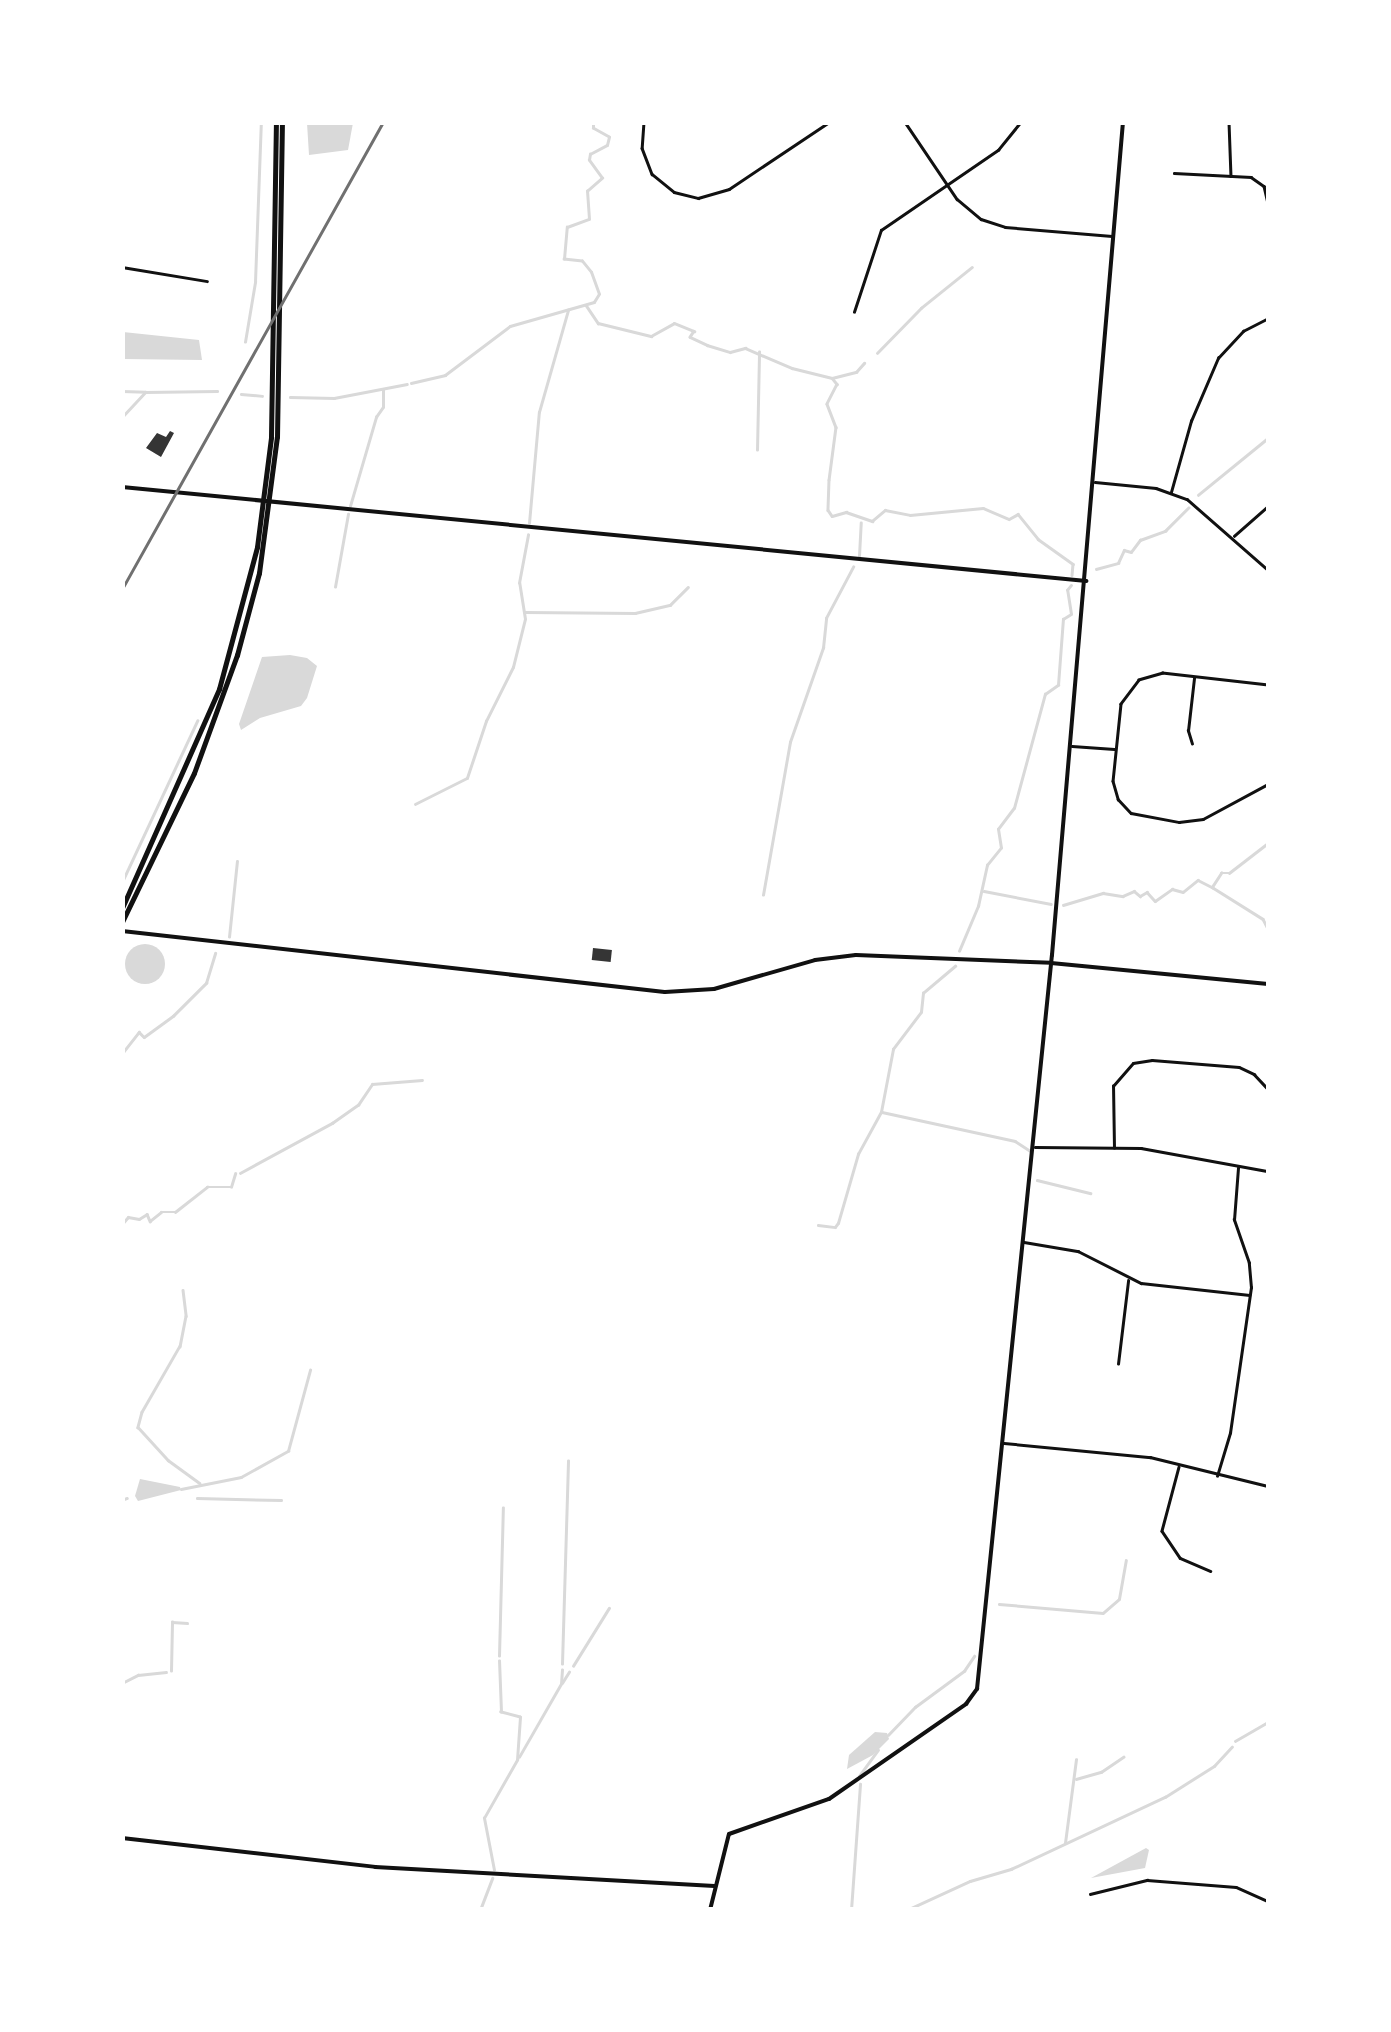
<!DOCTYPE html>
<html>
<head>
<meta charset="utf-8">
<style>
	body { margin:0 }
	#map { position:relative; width:1391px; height:2032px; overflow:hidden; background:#fff; font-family:"Titillium Web",sans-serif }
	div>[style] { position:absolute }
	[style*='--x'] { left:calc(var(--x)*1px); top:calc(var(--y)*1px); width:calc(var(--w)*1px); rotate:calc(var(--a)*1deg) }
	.water>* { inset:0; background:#d9d9d9 }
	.round { border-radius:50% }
	.stream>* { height:2.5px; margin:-1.25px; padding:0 1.25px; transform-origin:1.25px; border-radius:1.25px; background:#d9d9d9 }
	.building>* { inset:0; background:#353535; transform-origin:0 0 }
	.minor>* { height:2.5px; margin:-1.25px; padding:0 1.25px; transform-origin:1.25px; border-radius:1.25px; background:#111 }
	.tertiary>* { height:4px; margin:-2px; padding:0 2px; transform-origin:2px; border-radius:2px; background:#111 }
	.trunk>* { height:5px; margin:-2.5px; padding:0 2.5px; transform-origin:2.5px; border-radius:2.5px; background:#111 }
	.rail>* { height:2.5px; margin:-1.25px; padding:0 1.25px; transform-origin:1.25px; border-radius:1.25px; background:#707070 }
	span { translate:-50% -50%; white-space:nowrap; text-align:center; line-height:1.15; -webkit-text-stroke:8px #fff; paint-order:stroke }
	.frame { position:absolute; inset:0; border:125px solid #fff; pointer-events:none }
</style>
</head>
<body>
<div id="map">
	<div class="water">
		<div style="clip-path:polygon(307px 123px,353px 123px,348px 150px,309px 155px)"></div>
		<div style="clip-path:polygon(123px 332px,199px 340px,202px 360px,123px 359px)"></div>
		<div style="clip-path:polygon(290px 655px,307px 658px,317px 666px,307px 698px,301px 706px,260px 718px,241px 730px,239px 724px,262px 657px)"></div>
		<div class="round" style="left:125px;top:944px;width:40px;height:40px"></div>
		<div style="clip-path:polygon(140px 1479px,180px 1487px,181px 1490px,138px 1501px,135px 1496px)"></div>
		<div style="clip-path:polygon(875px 1732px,887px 1733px,889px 1739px,873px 1755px,847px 1769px,849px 1755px)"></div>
		<div style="clip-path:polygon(1146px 1848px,1149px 1850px,1145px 1868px,1091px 1878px)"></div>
	</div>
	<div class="stream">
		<div style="--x:586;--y:305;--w:22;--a:56"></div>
		<div style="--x:598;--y:323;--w:55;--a:13.8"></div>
		<div style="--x:651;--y:336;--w:26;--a:-29"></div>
		<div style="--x:674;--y:323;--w:22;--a:22"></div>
		<div style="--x:694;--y:331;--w:7;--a:124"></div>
		<div style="--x:690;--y:337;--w:19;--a:25"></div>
		<div style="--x:707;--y:345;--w:24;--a:17"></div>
		<div style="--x:730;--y:352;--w:16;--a:-15"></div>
		<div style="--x:745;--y:348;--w:51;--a:23.1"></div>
		<div style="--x:792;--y:368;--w:41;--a:14"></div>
		<div style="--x:832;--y:378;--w:8;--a:50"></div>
		<div style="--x:837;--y:384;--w:22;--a:117"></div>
		<div style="--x:827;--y:404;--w:25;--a:69"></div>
		<div style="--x:836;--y:427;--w:53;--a:97.5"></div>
		<div style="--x:829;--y:480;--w:30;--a:92"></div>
		<div style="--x:828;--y:510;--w:7;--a:56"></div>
		<div style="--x:832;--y:516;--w:15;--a:-16"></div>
		<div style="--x:846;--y:512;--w:28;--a:19"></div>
		<div style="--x:872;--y:521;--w:17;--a:-40"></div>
		<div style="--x:885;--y:510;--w:25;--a:11"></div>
		<div style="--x:910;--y:515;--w:73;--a:-5.5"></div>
		<div style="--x:983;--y:508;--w:28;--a:23"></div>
		<div style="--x:1009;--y:519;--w:10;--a:-29"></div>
		<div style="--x:1018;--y:514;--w:32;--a:51"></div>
		<div style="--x:1038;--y:539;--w:43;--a:35.5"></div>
		<div style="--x:1073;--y:564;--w:11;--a:95"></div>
		<div style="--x:245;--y:342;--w:61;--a:-80.5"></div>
		<div style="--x:255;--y:282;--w:160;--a:-87.9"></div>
		<div style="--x:877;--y:353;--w:63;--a:-45.6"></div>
		<div style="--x:921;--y:308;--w:65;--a:-38.8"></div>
		<div style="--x:832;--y:378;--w:25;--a:-14"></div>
		<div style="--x:856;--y:372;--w:12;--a:-48"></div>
		<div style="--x:411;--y:383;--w:35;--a:-13"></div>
		<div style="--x:445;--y:375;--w:81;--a:-37"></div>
		<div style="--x:510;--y:326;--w:87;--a:-15.9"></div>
		<div style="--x:594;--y:302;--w:9;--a:-58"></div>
		<div style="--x:599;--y:294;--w:23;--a:-110"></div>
		<div style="--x:591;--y:272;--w:14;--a:-129"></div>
		<div style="--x:582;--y:261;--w:18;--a:-174"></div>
		<div style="--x:564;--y:259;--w:32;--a:-85"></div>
		<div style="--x:567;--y:227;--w:23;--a:-20"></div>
		<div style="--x:589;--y:219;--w:28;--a:-94"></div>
		<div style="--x:587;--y:191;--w:20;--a:-41"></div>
		<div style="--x:602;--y:178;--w:22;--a:-126"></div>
		<div style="--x:589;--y:160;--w:6;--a:-81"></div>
		<div style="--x:590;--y:154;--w:19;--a:-28"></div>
		<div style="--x:607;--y:145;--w:8;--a:-76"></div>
		<div style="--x:609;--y:137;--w:18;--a:-151"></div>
		<div style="--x:593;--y:128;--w:6;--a:-90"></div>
		<div style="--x:122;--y:391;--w:23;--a:2"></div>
		<div style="--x:241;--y:394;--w:21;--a:5"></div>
		<div style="--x:290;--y:397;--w:44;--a:1.3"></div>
		<div style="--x:334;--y:398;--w:74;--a:-10.9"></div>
		<div style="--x:122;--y:417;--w:34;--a:-47"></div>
		<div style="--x:145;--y:392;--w:72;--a:-0.8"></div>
		<div style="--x:757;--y:450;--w:98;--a:-88.8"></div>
		<div style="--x:1198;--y:495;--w:90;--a:-39.2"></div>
		<div style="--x:350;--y:506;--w:93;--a:-73.7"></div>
		<div style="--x:376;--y:417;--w:12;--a:-55"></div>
		<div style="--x:383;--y:407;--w:17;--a:-90"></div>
		<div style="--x:529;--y:523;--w:111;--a:-84.9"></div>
		<div style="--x:539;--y:412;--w:106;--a:-74.1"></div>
		<div style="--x:859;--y:556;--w:33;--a:-87"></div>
		<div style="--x:1096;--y:569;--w:23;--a:-15"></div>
		<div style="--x:1118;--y:563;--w:14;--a:-65"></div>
		<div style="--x:1124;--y:550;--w:7;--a:16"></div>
		<div style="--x:1131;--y:552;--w:15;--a:-53"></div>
		<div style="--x:1140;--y:540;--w:27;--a:-20"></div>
		<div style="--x:1165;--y:531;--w:33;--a:-45"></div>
		<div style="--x:335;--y:587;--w:74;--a:-79.9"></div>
		<div style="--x:525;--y:612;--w:110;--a:0.5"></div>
		<div style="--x:635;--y:613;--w:36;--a:-13"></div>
		<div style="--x:670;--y:605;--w:25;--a:-45"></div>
		<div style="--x:415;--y:804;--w:58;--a:-26.6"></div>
		<div style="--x:467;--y:778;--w:60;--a:-71.6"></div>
		<div style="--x:486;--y:721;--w:60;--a:-63.4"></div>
		<div style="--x:513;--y:667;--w:49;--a:-76"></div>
		<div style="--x:525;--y:619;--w:36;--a:-99"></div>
		<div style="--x:519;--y:583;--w:49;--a:-79.4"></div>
		<div style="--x:122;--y:882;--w:178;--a:-65"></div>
		<div style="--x:1212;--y:887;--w:60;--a:32.1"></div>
		<div style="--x:1263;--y:919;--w:11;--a:63"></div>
		<div style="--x:984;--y:891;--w:68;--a:11"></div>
		<div style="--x:763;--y:895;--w:155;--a:-80"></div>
		<div style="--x:790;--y:742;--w:100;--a:-70.7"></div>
		<div style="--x:823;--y:648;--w:30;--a:-84"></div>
		<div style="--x:826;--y:618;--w:58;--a:-62.1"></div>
		<div style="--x:1063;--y:905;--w:42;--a:-16.7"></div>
		<div style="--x:1103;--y:893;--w:20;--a:9"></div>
		<div style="--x:1123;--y:896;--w:12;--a:-24"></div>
		<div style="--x:1134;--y:891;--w:8;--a:40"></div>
		<div style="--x:1140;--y:896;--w:8;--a:-30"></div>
		<div style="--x:1147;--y:892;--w:12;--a:48"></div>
		<div style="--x:1155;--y:901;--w:21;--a:-35"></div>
		<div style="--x:1172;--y:889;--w:11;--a:15"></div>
		<div style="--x:1183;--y:892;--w:19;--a:-39"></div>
		<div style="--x:1198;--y:880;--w:16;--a:27"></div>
		<div style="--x:1212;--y:887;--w:17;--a:-57"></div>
		<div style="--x:1221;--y:873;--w:8;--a:0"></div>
		<div style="--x:1229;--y:873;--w:49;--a:-37.6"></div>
		<div style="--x:229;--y:937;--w:76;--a:-84"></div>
		<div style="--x:959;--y:951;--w:49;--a:-67.1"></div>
		<div style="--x:978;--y:906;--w:42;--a:-77.6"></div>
		<div style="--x:987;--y:865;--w:22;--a:-51"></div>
		<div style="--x:1001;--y:848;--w:19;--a:-99"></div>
		<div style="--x:998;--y:829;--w:26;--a:-53"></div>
		<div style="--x:1014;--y:808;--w:118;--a:-74.8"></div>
		<div style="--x:1045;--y:694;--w:16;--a:-35"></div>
		<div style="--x:1058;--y:685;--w:66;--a:-85.7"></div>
		<div style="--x:1063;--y:619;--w:9;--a:-32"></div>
		<div style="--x:1071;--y:614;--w:24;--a:-99"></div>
		<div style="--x:1067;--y:590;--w:6;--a:-51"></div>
		<div style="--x:122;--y:1043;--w:8;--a:76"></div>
		<div style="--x:124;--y:1051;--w:24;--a:-52"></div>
		<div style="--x:139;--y:1032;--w:7;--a:45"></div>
		<div style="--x:144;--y:1037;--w:36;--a:-36"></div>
		<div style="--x:173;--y:1016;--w:47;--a:-45"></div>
		<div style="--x:206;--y:983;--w:31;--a:-73"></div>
		<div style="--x:882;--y:1112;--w:136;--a:12.3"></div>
		<div style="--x:1015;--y:1141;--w:17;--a:33"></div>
		<div style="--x:240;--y:1173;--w:105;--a:-28.5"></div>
		<div style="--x:332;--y:1123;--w:32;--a:-35"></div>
		<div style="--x:358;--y:1105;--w:25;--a:-56"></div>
		<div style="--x:372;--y:1084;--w:50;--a:-4.6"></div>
		<div style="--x:1037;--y:1180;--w:55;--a:13.8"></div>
		<div style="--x:122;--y:1224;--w:9;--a:-49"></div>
		<div style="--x:128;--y:1217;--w:11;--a:10"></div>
		<div style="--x:139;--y:1219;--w:9;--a:-32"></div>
		<div style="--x:147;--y:1214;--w:8;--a:67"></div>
		<div style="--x:150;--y:1221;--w:14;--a:-39"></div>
		<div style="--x:161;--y:1212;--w:14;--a:0"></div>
		<div style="--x:175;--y:1212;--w:41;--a:-38"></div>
		<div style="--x:207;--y:1187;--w:24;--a:0"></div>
		<div style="--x:231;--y:1187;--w:14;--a:-73"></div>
		<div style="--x:818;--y:1225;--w:17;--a:7"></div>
		<div style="--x:835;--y:1227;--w:5;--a:-53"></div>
		<div style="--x:838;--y:1223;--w:72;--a:-73.8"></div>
		<div style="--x:858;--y:1154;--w:48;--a:-61.3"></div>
		<div style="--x:881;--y:1112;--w:64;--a:-79.2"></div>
		<div style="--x:893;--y:1049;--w:46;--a:-52.9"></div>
		<div style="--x:921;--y:1012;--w:19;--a:-84"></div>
		<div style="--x:923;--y:993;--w:42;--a:-40.2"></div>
		<div style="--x:183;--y:1290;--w:26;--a:83"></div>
		<div style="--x:186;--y:1316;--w:31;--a:101"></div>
		<div style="--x:180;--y:1346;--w:76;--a:119.9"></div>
		<div style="--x:142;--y:1412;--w:16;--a:105"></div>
		<div style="--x:138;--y:1427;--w:45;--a:47.7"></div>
		<div style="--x:168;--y:1460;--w:39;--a:36"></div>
		<div style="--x:181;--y:1489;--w:61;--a:-11.3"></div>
		<div style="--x:241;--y:1477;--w:54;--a:-29"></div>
		<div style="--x:288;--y:1451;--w:84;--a:-74.8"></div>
		<div style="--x:197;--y:1498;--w:84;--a:1.4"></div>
		<div style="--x:122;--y:1500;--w:5;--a:-22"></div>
		<div style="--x:999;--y:1604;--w:104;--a:4.9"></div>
		<div style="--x:1103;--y:1613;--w:21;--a:-41"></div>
		<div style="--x:1119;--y:1599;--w:39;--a:-80"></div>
		<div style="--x:499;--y:1656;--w:148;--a:-88.5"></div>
		<div style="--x:562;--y:1664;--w:203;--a:-88.3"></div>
		<div style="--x:573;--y:1666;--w:68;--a:-58.2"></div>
		<div style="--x:171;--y:1671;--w:49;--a:-88.8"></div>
		<div style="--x:172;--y:1622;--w:15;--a:4"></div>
		<div style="--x:122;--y:1683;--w:18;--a:-27"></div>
		<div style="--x:138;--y:1675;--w:28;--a:-6"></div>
		<div style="--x:562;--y:1683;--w:13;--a:-58"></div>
		<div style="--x:888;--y:1735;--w:39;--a:-46"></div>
		<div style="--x:915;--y:1707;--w:61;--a:-36.3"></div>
		<div style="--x:964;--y:1671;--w:18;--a:-56"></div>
		<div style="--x:1235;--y:1741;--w:38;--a:-30"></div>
		<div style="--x:519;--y:1757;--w:84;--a:-60.1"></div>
		<div style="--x:561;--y:1684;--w:14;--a:-86"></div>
		<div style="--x:859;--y:1776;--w:32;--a:-54"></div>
		<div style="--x:1076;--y:1779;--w:26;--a:-16"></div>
		<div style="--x:1101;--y:1772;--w:27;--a:-34"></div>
		<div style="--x:1065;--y:1843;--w:84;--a:-82.5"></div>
		<div style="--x:494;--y:1870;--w:53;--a:-100.9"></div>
		<div style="--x:484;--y:1818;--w:67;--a:-60.4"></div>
		<div style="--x:517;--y:1760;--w:43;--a:-86"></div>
		<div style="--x:520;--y:1717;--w:20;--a:-165"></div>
		<div style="--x:501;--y:1712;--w:51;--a:-92.2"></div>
		<div style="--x:480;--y:1910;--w:34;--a:-69"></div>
		<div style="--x:851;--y:1910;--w:126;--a:-85.9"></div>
		<div style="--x:907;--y:1910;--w:69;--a:-24.7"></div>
		<div style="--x:970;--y:1881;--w:43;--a:-16.3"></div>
		<div style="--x:1011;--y:1869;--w:170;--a:-25.1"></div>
		<div style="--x:1165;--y:1797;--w:58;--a:-32.3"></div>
		<div style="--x:1214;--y:1766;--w:26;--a:-47"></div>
	</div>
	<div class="building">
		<div style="clip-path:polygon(170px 431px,174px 433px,161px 457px,146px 448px,157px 433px,166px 437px)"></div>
		<div style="left:593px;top:948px;width:19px;height:12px;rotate:6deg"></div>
	</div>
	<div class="minor">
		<div style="--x:644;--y:122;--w:26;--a:94"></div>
		<div style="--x:642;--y:148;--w:28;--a:69"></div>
		<div style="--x:652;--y:174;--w:28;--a:39"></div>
		<div style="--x:674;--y:192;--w:25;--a:14"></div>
		<div style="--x:698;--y:198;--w:32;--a:-16"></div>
		<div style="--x:729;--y:189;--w:120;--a:-33.8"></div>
		<div style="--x:905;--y:122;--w:93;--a:56"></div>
		<div style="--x:957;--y:199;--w:31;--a:40"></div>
		<div style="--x:981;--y:219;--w:25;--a:18"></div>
		<div style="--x:1005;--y:227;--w:107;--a:4.8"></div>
		<div style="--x:1229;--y:122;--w:54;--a:87.9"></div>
		<div style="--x:1174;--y:173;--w:77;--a:3"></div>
		<div style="--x:1251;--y:177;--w:16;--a:35"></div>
		<div style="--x:1264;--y:186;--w:17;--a:77"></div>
		<div style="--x:122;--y:267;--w:86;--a:9.4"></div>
		<div style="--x:854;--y:312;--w:86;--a:-71.8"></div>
		<div style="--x:881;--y:230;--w:142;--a:-34.4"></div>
		<div style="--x:998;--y:150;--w:36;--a:-51"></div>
		<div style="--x:1095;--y:482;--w:61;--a:5.6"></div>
		<div style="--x:1156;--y:488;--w:33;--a:20"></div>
		<div style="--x:1187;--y:499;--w:108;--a:41.2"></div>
		<div style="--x:1171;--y:492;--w:74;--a:-74.3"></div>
		<div style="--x:1191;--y:421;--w:69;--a:-66.8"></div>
		<div style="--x:1218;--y:358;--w:37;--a:-47"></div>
		<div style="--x:1243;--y:331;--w:28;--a:-27"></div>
		<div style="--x:1234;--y:536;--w:45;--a:-41.4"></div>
		<div style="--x:1268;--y:685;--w:106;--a:-173.5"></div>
		<div style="--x:1163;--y:673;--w:25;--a:164"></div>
		<div style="--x:1139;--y:680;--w:30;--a:127"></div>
		<div style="--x:1121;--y:704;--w:77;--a:95.9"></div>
		<div style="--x:1113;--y:781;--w:19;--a:74"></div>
		<div style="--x:1118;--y:799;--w:19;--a:47"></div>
		<div style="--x:1131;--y:813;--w:49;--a:10.6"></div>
		<div style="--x:1179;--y:822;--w:24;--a:-7"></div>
		<div style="--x:1203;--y:819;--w:74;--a:-28.3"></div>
		<div style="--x:1192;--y:744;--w:14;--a:-107"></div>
		<div style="--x:1188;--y:731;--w:53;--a:-83.5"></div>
		<div style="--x:1072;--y:746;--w:42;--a:4.1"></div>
		<div style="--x:1035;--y:1147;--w:106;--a:0.5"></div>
		<div style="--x:1141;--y:1148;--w:129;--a:10.3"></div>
		<div style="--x:1114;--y:1148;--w:62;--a:-90.9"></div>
		<div style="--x:1113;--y:1086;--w:30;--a:-49"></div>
		<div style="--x:1133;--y:1063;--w:19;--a:-9"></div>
		<div style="--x:1152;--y:1060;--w:87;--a:4.6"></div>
		<div style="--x:1239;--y:1067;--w:17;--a:25"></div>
		<div style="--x:1254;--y:1074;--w:21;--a:47"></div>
		<div style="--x:1024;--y:1242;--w:55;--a:9.5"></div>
		<div style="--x:1078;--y:1251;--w:71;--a:26.9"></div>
		<div style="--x:1141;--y:1283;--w:109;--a:6.3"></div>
		<div style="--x:1118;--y:1364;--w:84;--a:-83.1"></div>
		<div style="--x:1004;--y:1443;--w:147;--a:5.5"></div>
		<div style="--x:1150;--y:1457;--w:122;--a:13.8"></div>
		<div style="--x:1179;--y:1467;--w:66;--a:104.9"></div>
		<div style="--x:1162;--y:1531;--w:32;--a:56"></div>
		<div style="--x:1180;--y:1558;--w:33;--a:23"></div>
		<div style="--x:1217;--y:1476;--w:45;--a:-73.2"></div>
		<div style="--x:1230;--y:1433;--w:147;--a:-81.8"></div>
		<div style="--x:1251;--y:1288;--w:25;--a:-95"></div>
		<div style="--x:1249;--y:1263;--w:46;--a:-109.2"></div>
		<div style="--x:1234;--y:1220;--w:52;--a:-85.6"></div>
		<div style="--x:1090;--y:1894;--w:59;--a:-13.8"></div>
		<div style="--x:1147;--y:1880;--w:89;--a:4.5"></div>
		<div style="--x:1236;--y:1887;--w:35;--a:24"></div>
	</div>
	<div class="tertiary">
		<div style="--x:122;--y:487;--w:969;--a:5.57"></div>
		<div style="--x:122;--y:931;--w:546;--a:6.41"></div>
		<div style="--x:665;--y:992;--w:49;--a:-3.5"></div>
		<div style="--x:714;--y:989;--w:105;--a:-16"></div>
		<div style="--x:815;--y:960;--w:41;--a:-7"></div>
		<div style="--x:856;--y:955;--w:195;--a:2.3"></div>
		<div style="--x:1051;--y:963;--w:218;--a:5.5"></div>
		<div style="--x:122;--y:1838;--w:255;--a:6.5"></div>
		<div style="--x:375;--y:1867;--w:340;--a:3.2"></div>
		<div style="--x:710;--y:1910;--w:78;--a:-76"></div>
		<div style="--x:729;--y:1834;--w:106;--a:-19.3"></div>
		<div style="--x:829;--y:1799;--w:167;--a:-34.7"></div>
		<div style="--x:966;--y:1704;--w:19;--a:-54"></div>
		<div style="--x:977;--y:1689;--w:738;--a:-84.17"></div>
		<div style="--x:1052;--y:955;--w:836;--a:-85.13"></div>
	</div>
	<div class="trunk">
		<div style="--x:122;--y:908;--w:240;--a:-66.1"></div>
		<div style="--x:219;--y:689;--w:147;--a:-75"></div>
		<div style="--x:257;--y:547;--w:111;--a:-82.7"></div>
		<div style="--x:271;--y:437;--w:315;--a:-89.1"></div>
		<div style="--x:122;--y:922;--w:165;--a:-64.2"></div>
		<div style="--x:194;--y:773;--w:126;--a:-70"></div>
		<div style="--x:237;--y:655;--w:85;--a:-75"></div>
		<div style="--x:259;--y:573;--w:137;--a:-82.5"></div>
		<div style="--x:277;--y:437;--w:315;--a:-89.1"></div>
	</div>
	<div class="rail">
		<div style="--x:122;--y:589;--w:535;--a:-60.8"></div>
	</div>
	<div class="frame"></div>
</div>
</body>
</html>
